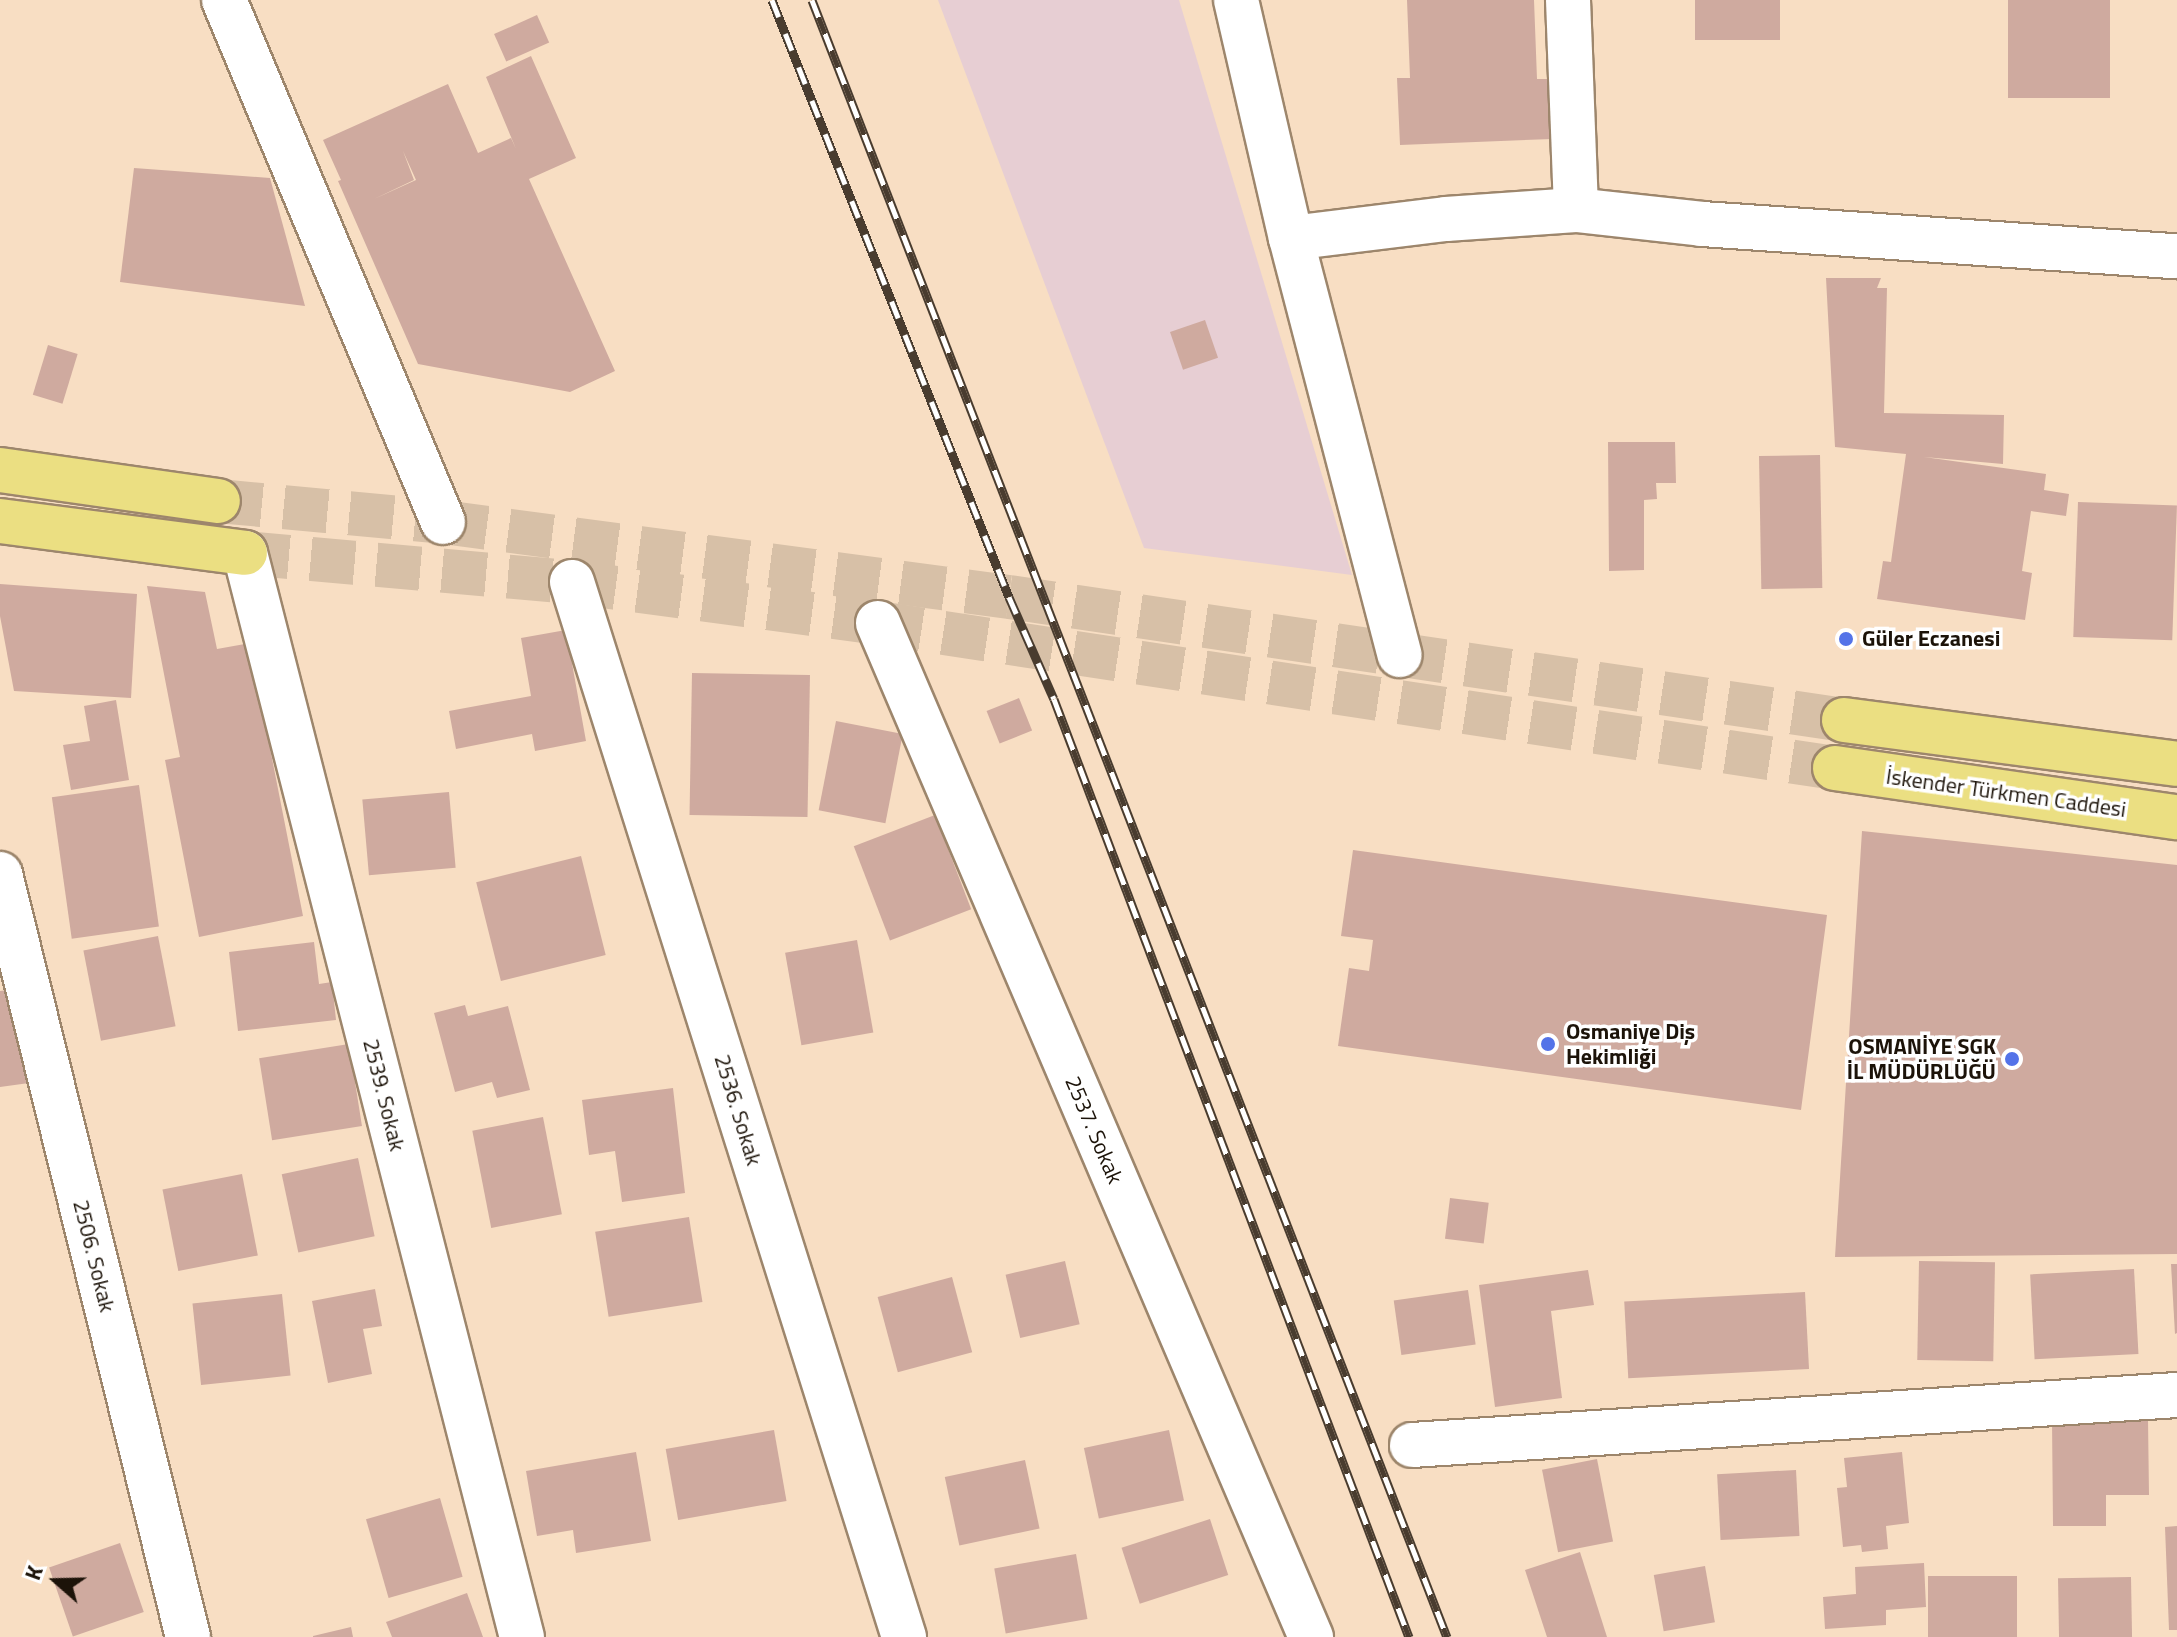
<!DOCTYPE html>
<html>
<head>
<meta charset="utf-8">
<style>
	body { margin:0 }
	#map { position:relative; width:2177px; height:1637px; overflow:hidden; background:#f8dec3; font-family:"Titillium Web",sans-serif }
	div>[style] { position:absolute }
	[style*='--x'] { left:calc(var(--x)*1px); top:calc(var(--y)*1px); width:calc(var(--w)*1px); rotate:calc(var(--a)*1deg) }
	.green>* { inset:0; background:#e7ced3 }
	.building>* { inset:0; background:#cfaa9f; transform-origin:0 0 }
	.major-tunnel>* { height:44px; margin-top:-22px; transform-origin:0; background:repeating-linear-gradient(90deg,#d7c0a7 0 44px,transparent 0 66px) }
	.roads { filter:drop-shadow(2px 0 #9d866c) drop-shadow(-2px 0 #9d866c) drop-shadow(0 2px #9d866c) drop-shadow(0 -2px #9d866c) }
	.minor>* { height:44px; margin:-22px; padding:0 22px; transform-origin:22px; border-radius:22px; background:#fff }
	.major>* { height:44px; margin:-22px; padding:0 22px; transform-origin:22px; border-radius:22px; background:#ebdf82 }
	.rail>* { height:9px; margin-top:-4.5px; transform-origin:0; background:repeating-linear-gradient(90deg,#fff 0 18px,#493c2f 0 36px); box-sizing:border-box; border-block:2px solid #493c2f }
	.dots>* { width:22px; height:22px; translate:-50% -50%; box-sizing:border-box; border:4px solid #fff; border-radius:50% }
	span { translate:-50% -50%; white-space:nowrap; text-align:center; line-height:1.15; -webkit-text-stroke:7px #fff; paint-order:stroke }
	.poi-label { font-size:22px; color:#1c1309; font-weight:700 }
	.left { translate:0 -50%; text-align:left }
	.right { translate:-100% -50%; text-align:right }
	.street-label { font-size:22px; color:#1c1309 }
	.north { position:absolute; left:16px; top:1541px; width:80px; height:80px; -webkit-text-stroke:6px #fff; paint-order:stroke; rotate:290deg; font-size:22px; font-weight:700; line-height:32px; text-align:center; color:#1c1309 }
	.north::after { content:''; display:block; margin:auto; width:28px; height:36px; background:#1c1309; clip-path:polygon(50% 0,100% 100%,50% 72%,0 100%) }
</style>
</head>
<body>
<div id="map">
	<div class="green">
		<div style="clip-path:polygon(938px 0,1179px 0,1352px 575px,1144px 548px)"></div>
	</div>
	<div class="building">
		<div style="clip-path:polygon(1407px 0,1534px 0,1537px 79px,1549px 79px,1552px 139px,1400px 145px,1397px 78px,1410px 78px)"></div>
		<div style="left:1695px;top:0;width:85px;height:40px"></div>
		<div style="left:2008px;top:0;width:102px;height:98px"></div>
		<div style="left:537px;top:15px;width:30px;height:47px;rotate:66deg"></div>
		<div style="clip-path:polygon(evenodd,531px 56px,576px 158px,529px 179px,615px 371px,570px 392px,418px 364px,338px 181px,341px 180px,323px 140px,448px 84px,478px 153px,511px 138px,516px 149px,486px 77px,531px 56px,403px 151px,416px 180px,374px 199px,414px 180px,403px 151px)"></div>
		<div style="clip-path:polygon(134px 168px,270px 178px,305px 306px,120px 282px)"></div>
		<div style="clip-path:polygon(1826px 278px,1881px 278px,1877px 288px,1887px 288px,1884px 413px,2004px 415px,2003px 464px,1924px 457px,2046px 474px,2044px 490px,2069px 494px,2066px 516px,2031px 511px,2022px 571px,2032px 573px,2025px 620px,1877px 599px,1883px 561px,1891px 562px,1906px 454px,1835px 447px)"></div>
		<div style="left:1205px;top:320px;width:40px;height:37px;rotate:71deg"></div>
		<div style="left:48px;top:345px;width:31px;height:52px;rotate:17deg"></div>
		<div style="clip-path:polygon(1608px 442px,1675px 442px,1676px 483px,1656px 483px,1657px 499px,1644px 500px,1644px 570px,1609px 571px)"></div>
		<div style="left:1820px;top:455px;width:133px;height:61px;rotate:89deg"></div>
		<div style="left:2078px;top:502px;width:99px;height:135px;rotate:2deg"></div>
		<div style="clip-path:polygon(0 584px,137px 594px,131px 698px,14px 691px,0 616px)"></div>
		<div style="clip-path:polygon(147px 586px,205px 592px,217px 649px,256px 642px,256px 677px,303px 916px,199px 937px,165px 760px,180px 757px)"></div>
		<div style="clip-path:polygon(566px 630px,586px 741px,535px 751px,532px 734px,456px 749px,449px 711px,531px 696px,521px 638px)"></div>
		<div style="left:692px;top:673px;width:118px;height:142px;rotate:1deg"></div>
		<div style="left:1019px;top:698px;width:35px;height:35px;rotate:68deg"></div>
		<div style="clip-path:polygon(116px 700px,129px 780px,71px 790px,63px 745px,90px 741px,84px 706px)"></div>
		<div style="left:836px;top:721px;width:68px;height:91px;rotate:11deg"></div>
		<div style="left:139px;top:785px;width:143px;height:88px;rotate:82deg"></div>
		<div style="left:449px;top:792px;width:76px;height:87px;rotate:85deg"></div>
		<div style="left:935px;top:815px;width:101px;height:87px;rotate:69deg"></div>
		<div style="clip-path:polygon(1862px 831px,2177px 865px,2177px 1254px,1835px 1257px)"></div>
		<div style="clip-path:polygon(1353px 850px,1827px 915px,1801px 1110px,1338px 1046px,1349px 968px,1369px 971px,1373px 940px,1341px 936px)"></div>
		<div style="left:581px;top:856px;width:102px;height:108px;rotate:76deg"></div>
		<div style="left:158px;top:936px;width:92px;height:76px;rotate:79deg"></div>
		<div style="left:857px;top:940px;width:94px;height:73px;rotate:80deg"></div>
		<div style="clip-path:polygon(314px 942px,319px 984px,332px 982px,336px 1020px,238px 1031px,229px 952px)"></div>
		<div style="clip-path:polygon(16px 989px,29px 1083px,0 1087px,0 991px)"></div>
		<div style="clip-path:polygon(465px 1005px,468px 1016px,508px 1006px,530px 1090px,497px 1098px,492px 1082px,455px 1092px,434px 1013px)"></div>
		<div style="left:349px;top:1044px;width:83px;height:91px;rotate:81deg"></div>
		<div style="clip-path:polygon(673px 1088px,685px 1193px,622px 1202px,615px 1151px,589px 1155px,582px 1100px)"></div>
		<div style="left:543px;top:1117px;width:99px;height:72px;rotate:79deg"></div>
		<div style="left:358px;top:1158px;width:80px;height:78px;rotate:78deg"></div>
		<div style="left:242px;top:1174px;width:83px;height:81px;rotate:79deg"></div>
		<div style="left:1450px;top:1198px;width:39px;height:41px;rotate:7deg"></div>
		<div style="left:689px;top:1217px;width:86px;height:95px;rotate:81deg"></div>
		<div style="left:1065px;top:1261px;width:65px;height:61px;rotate:77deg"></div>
		<div style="left:1919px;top:1261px;width:76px;height:99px;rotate:1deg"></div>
		<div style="clip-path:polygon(2171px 1264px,2177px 1264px,2177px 1333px,2175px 1334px)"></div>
		<div style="left:2134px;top:1269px;width:85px;height:104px;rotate:87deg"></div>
		<div style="clip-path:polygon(1588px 1270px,1594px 1305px,1551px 1311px,1562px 1398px,1495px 1407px,1479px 1285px)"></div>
		<div style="left:952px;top:1277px;width:78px;height:77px;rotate:75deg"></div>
		<div style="clip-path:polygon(375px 1289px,382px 1326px,363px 1329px,372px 1374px,328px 1383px,312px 1301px)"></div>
		<div style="left:1468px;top:1290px;width:55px;height:75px;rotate:82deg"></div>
		<div style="left:1805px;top:1292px;width:77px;height:181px;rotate:87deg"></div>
		<div style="left:282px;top:1294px;width:82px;height:90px;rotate:84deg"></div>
		<div style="clip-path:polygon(2148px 1419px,2149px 1495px,2106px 1495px,2106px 1526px,2053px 1526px,2052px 1420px)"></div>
		<div style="left:774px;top:1430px;width:72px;height:110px;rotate:80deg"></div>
		<div style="left:1169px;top:1430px;width:72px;height:87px;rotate:78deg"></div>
		<div style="clip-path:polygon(636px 1452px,651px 1541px,576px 1553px,573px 1530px,537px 1536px,526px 1471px)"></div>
		<div style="clip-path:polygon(1902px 1452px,1909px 1523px,1886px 1526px,1888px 1549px,1862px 1552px,1861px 1545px,1843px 1547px,1837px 1488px,1847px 1487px,1844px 1458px)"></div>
		<div style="left:1597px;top:1459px;width:84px;height:56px;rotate:79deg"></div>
		<div style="left:1025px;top:1460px;width:70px;height:82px;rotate:78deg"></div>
		<div style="left:1796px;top:1470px;width:66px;height:79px;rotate:87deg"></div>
		<div style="left:440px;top:1498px;width:82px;height:77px;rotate:74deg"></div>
		<div style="left:1210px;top:1519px;width:59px;height:93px;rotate:72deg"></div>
		<div style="clip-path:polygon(2177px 1526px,2177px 1630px,2169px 1630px,2165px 1527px)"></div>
		<div style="left:120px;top:1543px;width:73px;height:75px;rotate:71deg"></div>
		<div style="clip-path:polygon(1580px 1552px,1607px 1637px,1547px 1637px,1525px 1570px)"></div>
		<div style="left:1076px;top:1554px;width:66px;height:83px;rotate:80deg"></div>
		<div style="clip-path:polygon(1924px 1563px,1926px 1607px,1886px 1610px,1886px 1625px,1825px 1629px,1823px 1597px,1856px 1594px,1855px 1567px)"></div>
		<div style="left:1705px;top:1566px;width:57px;height:52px;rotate:80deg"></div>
		<div style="left:2017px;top:1576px;width:61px;height:89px;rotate:90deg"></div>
		<div style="left:2131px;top:1577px;width:60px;height:73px;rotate:89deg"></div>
		<div style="clip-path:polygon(467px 1593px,483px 1637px,392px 1637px,386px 1622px)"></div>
		<div style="clip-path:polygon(351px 1627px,353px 1637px,313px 1637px,313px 1636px)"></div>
	</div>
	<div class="major-tunnel">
		<div style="--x:218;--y:501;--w:226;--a:5.3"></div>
		<div style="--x:443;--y:522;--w:571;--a:7.55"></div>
		<div style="--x:1009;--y:597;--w:844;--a:8.38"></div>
		<div style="--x:245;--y:553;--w:328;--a:5.1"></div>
		<div style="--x:572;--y:582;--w:309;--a:7.6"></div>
		<div style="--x:878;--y:623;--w:968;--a:8.62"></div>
	</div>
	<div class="roads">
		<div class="minor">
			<div style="--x:224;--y:0;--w:566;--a:67.24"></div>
			<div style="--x:1236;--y:0;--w:244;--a:77"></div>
			<div style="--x:1291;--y:238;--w:431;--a:75.4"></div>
			<div style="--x:1568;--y:0;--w:210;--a:87.8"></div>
			<div style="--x:1291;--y:238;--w:156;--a:-7"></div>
			<div style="--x:1446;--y:219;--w:130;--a:-4"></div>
			<div style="--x:1576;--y:210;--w:127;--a:6.3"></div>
			<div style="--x:1702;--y:224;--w:476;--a:3.9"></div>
			<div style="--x:245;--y:553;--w:1119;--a:75.67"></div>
			<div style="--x:572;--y:582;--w:1106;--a:72.53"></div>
			<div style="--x:878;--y:623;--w:1103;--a:66.88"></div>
			<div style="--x:0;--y:874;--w:786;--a:76.16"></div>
			<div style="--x:1412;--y:1445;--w:767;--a:-3.74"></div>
		</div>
		<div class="major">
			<div style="--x:0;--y:470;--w:220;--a:8.1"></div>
			<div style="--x:0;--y:521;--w:247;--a:7.4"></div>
			<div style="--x:1844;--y:720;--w:336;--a:7.5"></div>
			<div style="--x:1835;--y:768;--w:345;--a:8.2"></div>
		</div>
	</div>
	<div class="rail">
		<div style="--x:772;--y:0;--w:642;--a:68.35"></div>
		<div style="--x:1009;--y:597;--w:111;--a:66.2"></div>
		<div style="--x:1054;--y:699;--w:1003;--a:69.27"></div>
		<div style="--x:812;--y:0;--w:1756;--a:68.8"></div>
	</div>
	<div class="dots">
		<div style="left:1846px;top:639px;background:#5473e8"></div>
		<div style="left:1548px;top:1044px;background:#5473e8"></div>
		<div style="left:2012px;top:1059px;background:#5473e8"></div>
	</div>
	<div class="poi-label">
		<span class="left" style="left:1862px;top:639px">Güler Eczanesi</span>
		<span class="left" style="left:1566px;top:1044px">Osmaniye Diş<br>Hekimliği</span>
		<span class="right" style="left:1996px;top:1059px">OSMANİYE SGK<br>İL MÜDÜRLÜĞÜ</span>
	</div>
	<div class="street-label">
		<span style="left:2006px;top:793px;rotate:8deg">İskender Türkmen Caddesi</span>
		<span style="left:384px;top:1095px;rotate:76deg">2539. Sokak</span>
		<span style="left:738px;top:1110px;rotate:73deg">2536. Sokak</span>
		<span style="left:1094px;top:1130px;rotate:67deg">2537. Sokak</span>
		<span style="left:94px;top:1256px;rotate:76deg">2506. Sokak</span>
	</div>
	<div class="north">K</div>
</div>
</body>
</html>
